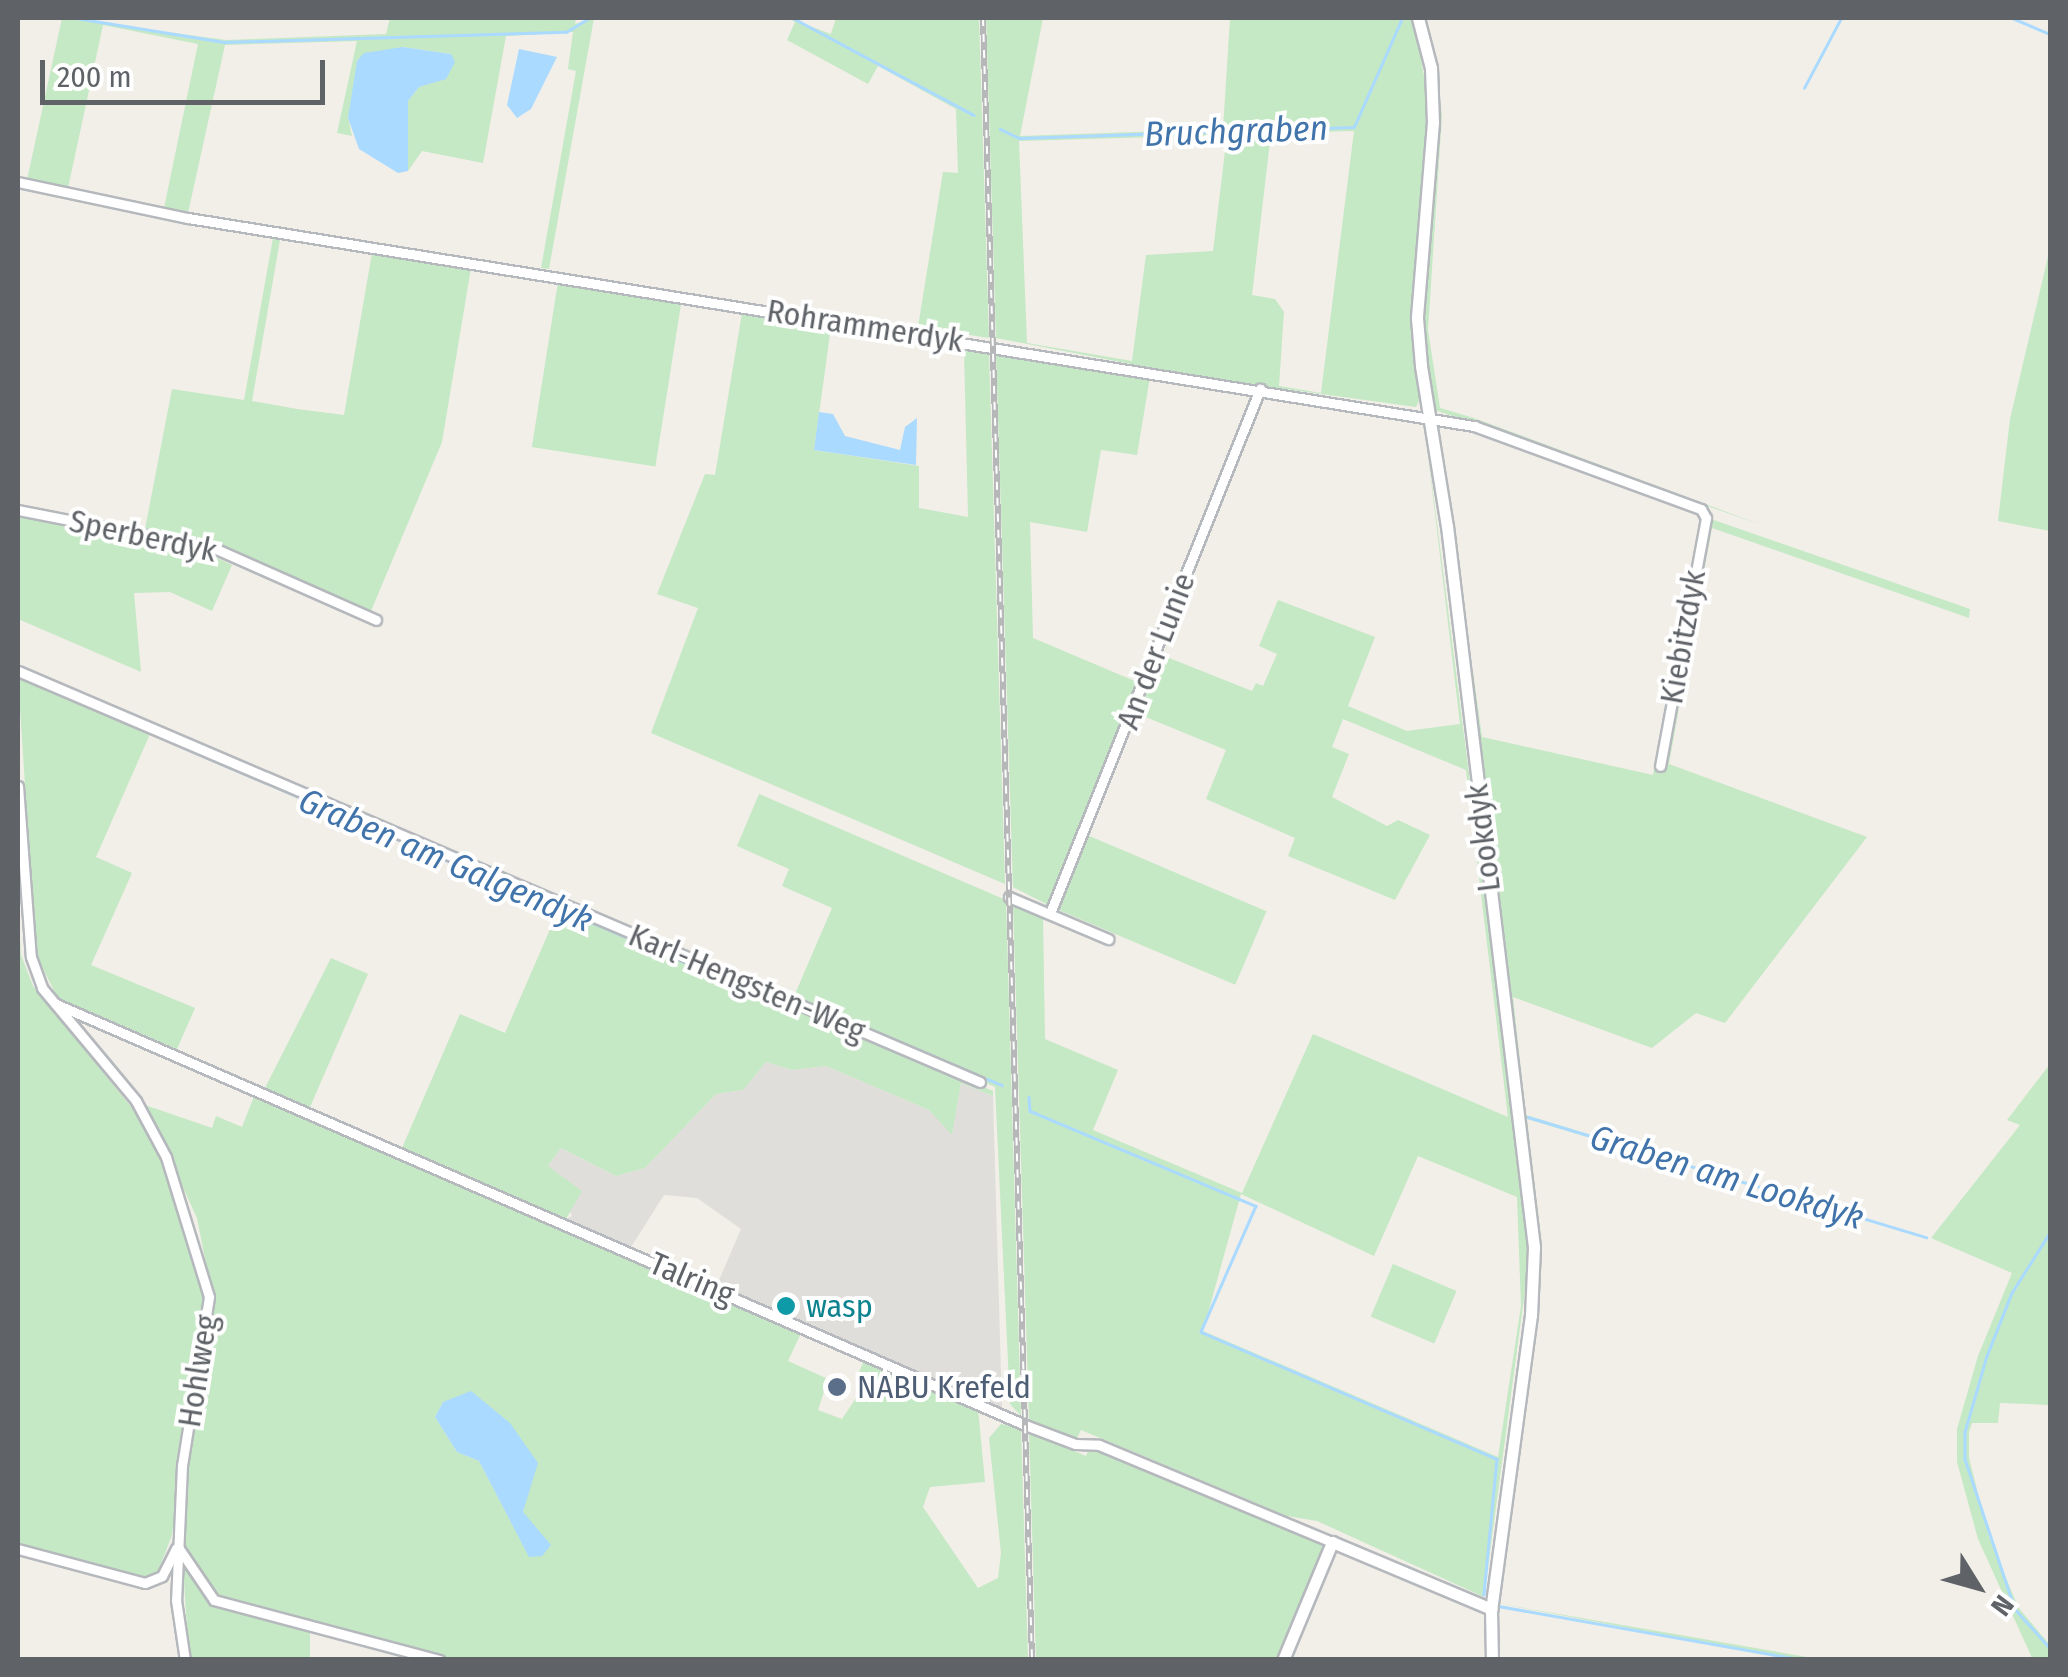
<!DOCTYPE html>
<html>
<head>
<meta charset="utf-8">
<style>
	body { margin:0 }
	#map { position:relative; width:2068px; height:1677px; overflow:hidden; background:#f1efe8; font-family:"Fira Sans Condensed",sans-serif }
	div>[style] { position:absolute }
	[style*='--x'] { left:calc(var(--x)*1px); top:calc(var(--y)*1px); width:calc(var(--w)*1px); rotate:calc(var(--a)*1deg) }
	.industrial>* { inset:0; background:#e0deda }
	.green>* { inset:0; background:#c5e8c5; transform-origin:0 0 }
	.water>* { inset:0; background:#aadaff }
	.stream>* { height:2.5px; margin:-1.25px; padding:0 1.25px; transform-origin:1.25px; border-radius:1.25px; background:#aadaff }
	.roads { filter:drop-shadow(2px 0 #b5b8bc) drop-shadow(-2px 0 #b5b8bc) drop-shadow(0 2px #b5b8bc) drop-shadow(0 -2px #b5b8bc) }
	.minor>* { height:9px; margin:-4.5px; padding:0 4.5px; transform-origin:4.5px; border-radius:4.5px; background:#fff }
	.tertiary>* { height:11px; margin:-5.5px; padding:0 5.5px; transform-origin:5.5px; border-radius:5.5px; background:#fff }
	.rail>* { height:6px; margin-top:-3px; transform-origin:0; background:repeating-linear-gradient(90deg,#fff 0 8px,#b6b7b8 0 16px); box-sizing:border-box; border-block:2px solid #b6b7b8 }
	.dots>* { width:28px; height:28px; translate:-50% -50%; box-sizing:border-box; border:5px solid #fff; border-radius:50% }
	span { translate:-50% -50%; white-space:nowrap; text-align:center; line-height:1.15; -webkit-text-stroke:8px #fff; paint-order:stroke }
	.street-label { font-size:32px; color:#5f6368 }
	.culture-label { font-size:32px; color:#0d838f }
	.left { translate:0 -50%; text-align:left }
	.service-label { font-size:32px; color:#4e5e75 }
	.water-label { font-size:35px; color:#4174aa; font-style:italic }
	.frame { position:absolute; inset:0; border:20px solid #5f6368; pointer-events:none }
	.north { position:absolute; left:1928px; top:1537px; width:100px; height:100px; -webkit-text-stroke:8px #fff; paint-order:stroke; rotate:127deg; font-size:28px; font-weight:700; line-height:40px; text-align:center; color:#5f6368 }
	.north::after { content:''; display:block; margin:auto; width:35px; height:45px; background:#5f6368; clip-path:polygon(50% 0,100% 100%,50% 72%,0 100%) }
	.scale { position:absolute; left:40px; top:60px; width:285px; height:45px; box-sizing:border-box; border:5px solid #5f6368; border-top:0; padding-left:12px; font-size:30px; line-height:35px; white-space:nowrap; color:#5f6368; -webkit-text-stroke:8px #fff; paint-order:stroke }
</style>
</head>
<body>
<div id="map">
	<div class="industrial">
		<div style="clip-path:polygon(766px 1062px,792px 1070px,826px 1066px,929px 1110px,952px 1134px,961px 1083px,993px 1096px,1002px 1408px,717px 1285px,741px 1229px,697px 1198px,664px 1195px,631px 1247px,566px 1219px,572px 1216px,548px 1166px,561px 1148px,616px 1176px,645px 1168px,716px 1094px,743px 1090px)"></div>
	</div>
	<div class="green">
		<div style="clip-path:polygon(62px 18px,226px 40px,386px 34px,390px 18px,576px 18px,575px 24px,594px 18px,549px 269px,541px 268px,576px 71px,568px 69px,573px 32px,506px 36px,483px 163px,422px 151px,408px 171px,403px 142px,408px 101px,419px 87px,446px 78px,451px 54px,403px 47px,348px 117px,352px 136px,337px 133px,357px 41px,225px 45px,188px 213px,164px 208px,198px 44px,103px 25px,68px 188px,27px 180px)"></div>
		<div style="clip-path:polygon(788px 18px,831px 34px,836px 18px,979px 18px,989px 338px,918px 327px,943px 172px,958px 173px,956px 109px,878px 66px,868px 84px,787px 40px,795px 22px)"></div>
		<div style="clip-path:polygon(evenodd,986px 18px,1043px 18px,1020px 136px,1223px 129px,1230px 18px,1414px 18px,1429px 105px,1415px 315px,1422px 394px,1416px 407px,1203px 378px,996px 338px,986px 18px,1354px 131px,1321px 393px,1279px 386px,1284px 312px,1275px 299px,1252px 295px,1271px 133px,1354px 131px,986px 18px,1227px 135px,1213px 251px,1146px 255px,1132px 361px,1027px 343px,1019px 141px,1227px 135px)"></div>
		<div style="clip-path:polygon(1422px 18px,1433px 43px,1442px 116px,1428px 330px,1440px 408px,1474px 418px,1767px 527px,1435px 410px,1420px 311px,1436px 124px)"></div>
		<div style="clip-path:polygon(273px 238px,280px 240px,252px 401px,297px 409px,344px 415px,372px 253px,471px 268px,442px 442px,371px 611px,219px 545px,145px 529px,172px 389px,244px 400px)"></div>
		<div style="clip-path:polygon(2050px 248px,2050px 531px,1998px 521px,2010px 419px)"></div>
		<div style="left:558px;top:282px;width:125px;height:167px;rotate:9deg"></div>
		<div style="clip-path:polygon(742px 313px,831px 327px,814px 450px,919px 466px,919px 508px,968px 517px,964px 350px,989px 354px,1005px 884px,651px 733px,698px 608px,657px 594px,705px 474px,715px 475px)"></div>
		<div style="clip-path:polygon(1010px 350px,1150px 377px,1137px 455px,1101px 450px,1087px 532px,1030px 522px,1033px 638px,1137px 682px,1048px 905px,1013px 887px,996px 355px,1010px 356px)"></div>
		<div style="clip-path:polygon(evenodd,1424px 421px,1530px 1253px,1484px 1597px,1317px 1521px,1287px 1516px,1081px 1430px,1076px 1440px,1029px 1420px,1013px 903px,1043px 917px,1045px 1039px,1118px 1070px,1093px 1130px,1242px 1193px,1313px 1034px,1508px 1117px,1466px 770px,1343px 719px,1332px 747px,1349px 754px,1332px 797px,1387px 826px,1398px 820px,1430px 835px,1395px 900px,1288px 856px,1295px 838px,1206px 799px,1226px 750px,1136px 713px,1159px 654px,1252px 691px,1256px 683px,1263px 686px,1277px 654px,1259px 646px,1278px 600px,1375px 637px,1348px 706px,1407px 731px,1460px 724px,1424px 421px,1418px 1156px,1517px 1197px,1521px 1306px,1498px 1457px,1203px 1331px,1241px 1194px,1374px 1256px,1418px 1156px)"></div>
		<div style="clip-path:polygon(18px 516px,213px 556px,232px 565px,212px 611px,170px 592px,134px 593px,141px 672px,18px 619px)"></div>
		<div style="clip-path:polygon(1711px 519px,1970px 609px,1969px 618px,1712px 528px,1694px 625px)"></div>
		<div style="clip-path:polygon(1692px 635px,1669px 764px,1867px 837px,1725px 1023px,1696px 1013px,1652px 1048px,1513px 997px,1526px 1115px,1926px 1238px,1527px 1119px,1542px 1247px,1537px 1326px,1532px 1323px,1538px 1277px,1468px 672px,1473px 671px,1482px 737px,1653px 775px,1655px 764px,1664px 764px)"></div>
		<div style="clip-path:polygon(18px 677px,150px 734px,96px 857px,132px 873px,91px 965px,195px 1008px,177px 1049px,58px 998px,45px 973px,36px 954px)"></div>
		<div style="clip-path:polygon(187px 747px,993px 1091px,993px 1096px,961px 1083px,952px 1135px,929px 1110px,826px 1066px,792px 1070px,766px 1062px,743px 1090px,716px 1094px,645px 1168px,616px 1176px,561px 1148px,548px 1166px,582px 1191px,566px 1219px,402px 1148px,460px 1014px,505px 1033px,558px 911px)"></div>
		<div style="clip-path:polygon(759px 794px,1006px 900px,1021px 1416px,1010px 1404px,995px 1087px,709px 963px,795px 994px,832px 908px,782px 886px,789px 869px,737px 846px)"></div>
		<div style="left:1087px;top:835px;width:195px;height:80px;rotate:23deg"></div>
		<div style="clip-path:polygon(18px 902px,21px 955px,33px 986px,136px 1113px,169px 1172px,205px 1299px,172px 1535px,157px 1574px,142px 1578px,18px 1543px)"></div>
		<div style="clip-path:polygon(331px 958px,368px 974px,310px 1107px,265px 1088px)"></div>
		<div style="clip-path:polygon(2050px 1064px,2050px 1405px,2000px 1403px,1998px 1423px,1972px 1423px,1969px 1432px,1969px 1458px,1989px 1537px,2018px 1607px,2050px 1645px,2050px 1659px,2033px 1660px,1978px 1539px,1957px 1462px,1957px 1429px,1978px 1356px,2012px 1273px,1931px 1238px,2020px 1125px,2007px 1120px)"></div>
		<div style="clip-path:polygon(evenodd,255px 1094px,801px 1333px,788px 1361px,828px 1379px,818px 1410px,842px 1419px,862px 1389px,856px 1380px,864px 1360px,978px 1409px,985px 1482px,930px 1487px,923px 1507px,978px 1588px,998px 1578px,1001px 1553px,989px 1438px,1001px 1424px,1021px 1428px,1028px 1659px,450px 1659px,215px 1597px,184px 1551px,187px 1465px,214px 1305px,197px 1218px,145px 1105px,212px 1128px,216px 1116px,242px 1127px,255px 1094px,460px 1399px,530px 1474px,523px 1512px,540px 1539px,529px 1556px,479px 1461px,457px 1452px,435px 1417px,443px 1402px,460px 1399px)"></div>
		<div style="left:1393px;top:1264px;width:69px;height:57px;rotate:23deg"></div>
		<div style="clip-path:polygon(1029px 1432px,1086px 1456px,1090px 1447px,1325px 1545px,1277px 1659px,1036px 1659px)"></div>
		<div style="clip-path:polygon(183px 1566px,204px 1596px,221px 1605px,310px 1629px,310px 1659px,189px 1659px)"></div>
		<div style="clip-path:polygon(1501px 1604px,1819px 1659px,1793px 1659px)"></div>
	</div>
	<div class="water">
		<div style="clip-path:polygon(403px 47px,451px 54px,455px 62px,446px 79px,419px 87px,408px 101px,408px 171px,398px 173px,359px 149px,348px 118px,357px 61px,364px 53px)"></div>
		<div style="clip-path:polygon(519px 49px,557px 57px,531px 109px,517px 118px,507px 105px)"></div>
		<div style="clip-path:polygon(819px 412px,833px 414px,845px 436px,900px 450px,905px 427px,917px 418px,916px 465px,814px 450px)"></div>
		<div style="clip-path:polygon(471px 1391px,510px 1423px,538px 1463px,523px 1512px,551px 1545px,542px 1556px,529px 1557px,479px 1461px,457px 1452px,435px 1417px,443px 1402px)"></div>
	</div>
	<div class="stream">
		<div style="--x:76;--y:18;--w:151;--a:9.2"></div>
		<div style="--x:225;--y:42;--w:341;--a:-1.7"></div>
		<div style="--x:566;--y:32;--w:27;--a:-31"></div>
		<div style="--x:793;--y:18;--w:205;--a:28.2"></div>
		<div style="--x:2012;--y:18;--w:41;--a:22.8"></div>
		<div style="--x:1804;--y:88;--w:79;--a:-62.1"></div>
		<div style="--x:1000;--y:129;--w:21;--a:25"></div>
		<div style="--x:1019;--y:138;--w:335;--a:-1.9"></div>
		<div style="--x:1354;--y:127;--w:119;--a:-66.2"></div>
		<div style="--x:189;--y:750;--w:559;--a:23.17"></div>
		<div style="--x:713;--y:962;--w:285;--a:23.1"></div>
		<div style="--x:987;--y:1079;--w:16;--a:22"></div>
		<div style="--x:1029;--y:1097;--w:14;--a:86"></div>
		<div style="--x:1030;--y:1111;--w:245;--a:22.8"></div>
		<div style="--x:1256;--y:1206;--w:137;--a:113.6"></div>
		<div style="--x:1201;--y:1332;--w:322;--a:23.2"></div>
		<div style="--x:1497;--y:1459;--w:136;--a:95.5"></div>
		<div style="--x:1528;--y:1117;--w:416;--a:16.8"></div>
		<div style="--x:2050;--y:1233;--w:71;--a:122.3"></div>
		<div style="--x:2012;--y:1293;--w:68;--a:111.6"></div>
		<div style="--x:1987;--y:1356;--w:79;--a:106.1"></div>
		<div style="--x:1965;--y:1432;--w:27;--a:90"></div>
		<div style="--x:1965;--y:1459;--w:158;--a:71.6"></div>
		<div style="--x:2015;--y:1609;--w:52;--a:48.1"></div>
		<div style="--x:1498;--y:1606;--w:311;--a:10"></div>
	</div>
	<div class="roads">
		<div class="minor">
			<div style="--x:18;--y:182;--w:174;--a:12"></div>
			<div style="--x:188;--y:218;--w:1303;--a:9.19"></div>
			<div style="--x:1474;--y:426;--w:242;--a:20.1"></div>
			<div style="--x:1701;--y:509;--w:10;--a:61"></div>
			<div style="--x:1706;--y:518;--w:252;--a:100.5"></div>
			<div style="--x:18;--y:510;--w:202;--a:11.1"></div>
			<div style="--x:216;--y:549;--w:175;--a:23.9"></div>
			<div style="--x:18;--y:671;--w:1046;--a:23.13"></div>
			<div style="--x:18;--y:786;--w:171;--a:85.7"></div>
			<div style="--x:31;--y:957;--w:33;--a:70"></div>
			<div style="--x:42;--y:988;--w:147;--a:50.2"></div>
			<div style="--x:136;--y:1101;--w:64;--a:61.8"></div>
			<div style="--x:166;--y:1157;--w:146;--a:72.9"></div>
			<div style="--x:209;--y:1297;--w:170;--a:99.1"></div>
			<div style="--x:182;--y:1465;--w:135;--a:92.5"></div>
			<div style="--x:176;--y:1600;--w:61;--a:81.5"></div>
			<div style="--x:1009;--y:897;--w:108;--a:23"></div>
			<div style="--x:1050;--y:913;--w:565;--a:-68.16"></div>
			<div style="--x:56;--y:1004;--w:1057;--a:23.48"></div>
			<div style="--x:1025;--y:1425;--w:53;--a:20.8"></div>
			<div style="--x:1075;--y:1444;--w:24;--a:2"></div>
			<div style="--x:1099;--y:1445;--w:252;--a:22.6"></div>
			<div style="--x:178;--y:1547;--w:64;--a:55.8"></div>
			<div style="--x:214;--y:1600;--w:233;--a:14.9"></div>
			<div style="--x:18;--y:1549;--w:131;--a:15"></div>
			<div style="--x:145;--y:1583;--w:18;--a:-22"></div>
			<div style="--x:162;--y:1576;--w:31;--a:-63"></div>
		</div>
		<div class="tertiary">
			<div style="--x:1418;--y:18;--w:52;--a:75.4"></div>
			<div style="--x:1431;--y:68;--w:54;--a:87.9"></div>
			<div style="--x:1433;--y:122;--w:197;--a:94.7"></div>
			<div style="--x:1417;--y:318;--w:48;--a:85.2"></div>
			<div style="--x:1421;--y:366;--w:162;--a:80.8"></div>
			<div style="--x:1447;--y:526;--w:726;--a:83.12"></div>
			<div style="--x:1534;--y:1247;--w:68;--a:92.5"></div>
			<div style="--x:1531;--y:1315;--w:297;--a:97.7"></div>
			<div style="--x:1491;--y:1609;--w:51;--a:88.9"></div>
			<div style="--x:1283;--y:1660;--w:128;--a:-67.4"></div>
			<div style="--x:1332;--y:1542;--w:173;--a:22.8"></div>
		</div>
	</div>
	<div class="rail">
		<div style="--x:983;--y:18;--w:1643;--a:88.29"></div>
	</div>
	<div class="dots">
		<div style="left:786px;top:1306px;background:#0f9aa8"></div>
		<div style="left:837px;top:1387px;background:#5c6f8a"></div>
	</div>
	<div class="street-label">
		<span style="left:865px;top:326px;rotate:9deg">Rohrammerdyk</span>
		<span style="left:143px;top:536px;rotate:12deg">Sperberdyk</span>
		<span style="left:1683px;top:637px;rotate:-80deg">Kiebitzdyk</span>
		<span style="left:1156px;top:651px;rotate:-69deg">An der Lunie</span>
		<span style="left:1483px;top:838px;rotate:-97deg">Lookdyk</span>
		<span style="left:747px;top:983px;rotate:23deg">Karl-Hengsten-Weg</span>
		<span style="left:692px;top:1279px;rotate:23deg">Talring</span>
		<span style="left:198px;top:1371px;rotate:-81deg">Hohlweg</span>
	</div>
	<div class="culture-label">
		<span class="left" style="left:806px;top:1306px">wasp</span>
	</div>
	<div class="service-label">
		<span class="left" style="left:857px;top:1387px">NABU Krefeld</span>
	</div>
	<div class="water-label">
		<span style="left:1236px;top:131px;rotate:-2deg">Bruchgraben</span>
		<span style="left:446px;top:860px;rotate:23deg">Graben am Galgendyk</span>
		<span style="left:1727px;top:1177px;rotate:17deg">Graben am Lookdyk</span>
	</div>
	<div class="frame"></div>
	<div class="north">N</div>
	<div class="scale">200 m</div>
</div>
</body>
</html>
